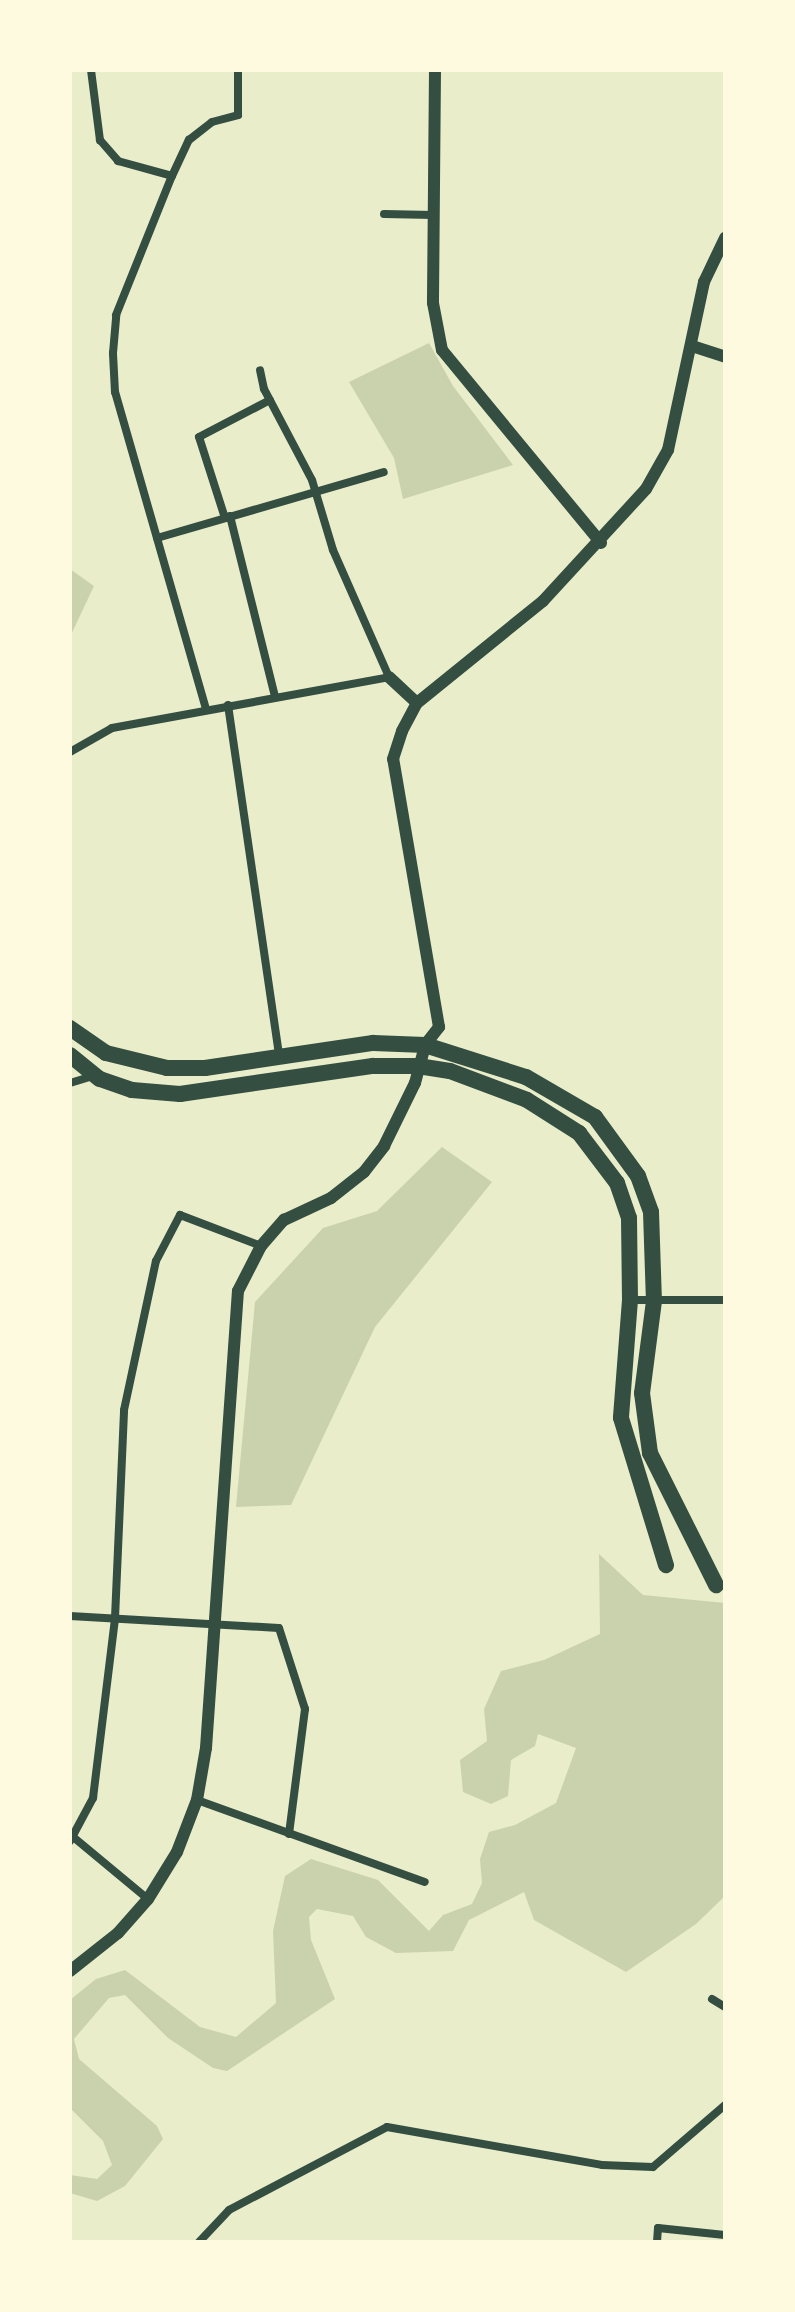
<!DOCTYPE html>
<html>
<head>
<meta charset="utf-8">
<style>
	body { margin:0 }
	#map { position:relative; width:795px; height:2312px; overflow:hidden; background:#e9edc9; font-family:"Fira Sans Condensed",sans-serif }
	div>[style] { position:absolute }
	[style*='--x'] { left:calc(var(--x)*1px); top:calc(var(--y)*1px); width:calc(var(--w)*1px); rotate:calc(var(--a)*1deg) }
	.green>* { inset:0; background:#cad2ad }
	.minor>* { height:8px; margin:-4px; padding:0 4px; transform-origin:4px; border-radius:4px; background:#344e41 }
	.tertiary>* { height:12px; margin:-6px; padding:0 6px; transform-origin:6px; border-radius:6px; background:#344e41 }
	.trunk>* { height:16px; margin:-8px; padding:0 8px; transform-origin:8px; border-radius:8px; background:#344e41 }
	span { translate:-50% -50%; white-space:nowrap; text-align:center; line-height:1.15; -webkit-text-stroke:8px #fefae0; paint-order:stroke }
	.frame { position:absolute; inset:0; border:72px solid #fefae0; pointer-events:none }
</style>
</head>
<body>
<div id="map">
	<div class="green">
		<div style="clip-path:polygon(429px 343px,453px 386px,513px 465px,403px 499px,394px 458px,349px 382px)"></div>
		<div style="clip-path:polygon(70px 569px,94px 586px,70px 637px)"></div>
		<div style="clip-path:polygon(442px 1147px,492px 1182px,375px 1327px,291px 1505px,236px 1507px,255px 1302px,323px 1228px,377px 1211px)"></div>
		<div style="clip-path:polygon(599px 1554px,643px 1595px,725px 1603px,725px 1896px,696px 1924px,626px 1972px,534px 1920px,524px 1892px,469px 1920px,453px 1951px,396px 1953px,366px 1937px,353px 1916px,317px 1909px,309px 1917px,311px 1940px,335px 1999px,227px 2071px,213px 2068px,168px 2038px,125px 1995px,109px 1998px,74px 2039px,79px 2059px,157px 2126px,163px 2139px,125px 2186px,97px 2201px,70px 2193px,70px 2175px,97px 2179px,112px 2165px,103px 2141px,70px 2108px,70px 2000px,96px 1979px,125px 1970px,200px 2027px,236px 2037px,276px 2003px,273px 1931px,285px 1876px,311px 1859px,378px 1880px,429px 1931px,443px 1915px,472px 1904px,482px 1883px,480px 1859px,489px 1832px,515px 1825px,556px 1803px,576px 1748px,538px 1734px,535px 1746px,511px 1760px,508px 1796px,491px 1804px,463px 1792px,460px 1760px,487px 1741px,484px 1709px,501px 1671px,544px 1660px,600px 1634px)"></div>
	</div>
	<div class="minor">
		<div style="--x:91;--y:70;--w:71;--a:82.7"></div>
		<div style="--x:100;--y:140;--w:28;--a:49"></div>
		<div style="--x:118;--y:161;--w:56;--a:15.5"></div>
		<div style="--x:384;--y:214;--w:49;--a:1.2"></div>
		<div style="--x:230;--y:516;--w:187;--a:76"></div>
		<div style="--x:225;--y:518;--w:85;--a:-107.8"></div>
		<div style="--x:199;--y:437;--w:80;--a:-27.5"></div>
		<div style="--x:157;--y:538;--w:236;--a:-16.2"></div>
		<div style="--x:228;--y:705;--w:355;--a:81.7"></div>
		<div style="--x:206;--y:709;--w:330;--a:-106"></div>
		<div style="--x:115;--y:392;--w:39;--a:-93"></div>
		<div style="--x:113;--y:353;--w:38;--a:-85"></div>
		<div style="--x:116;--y:315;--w:150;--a:-68.1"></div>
		<div style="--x:172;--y:176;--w:40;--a:-65"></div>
		<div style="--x:189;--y:140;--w:29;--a:-38"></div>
		<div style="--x:212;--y:122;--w:27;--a:-15"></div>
		<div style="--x:238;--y:115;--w:45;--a:-90"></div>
		<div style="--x:70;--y:752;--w:48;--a:-29.7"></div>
		<div style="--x:112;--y:728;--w:282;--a:-10.4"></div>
		<div style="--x:389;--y:677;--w:139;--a:-113.8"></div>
		<div style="--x:333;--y:550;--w:73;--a:-106.7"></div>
		<div style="--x:312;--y:480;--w:103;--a:-117.8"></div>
		<div style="--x:264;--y:389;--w:19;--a:-102"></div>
		<div style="--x:70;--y:1083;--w:24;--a:-17"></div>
		<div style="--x:630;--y:1300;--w:95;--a:0"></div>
		<div style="--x:70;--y:1616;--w:209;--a:3.3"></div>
		<div style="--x:279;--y:1628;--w:85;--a:72.2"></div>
		<div style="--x:305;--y:1709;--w:126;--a:97.3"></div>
		<div style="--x:197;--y:1800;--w:242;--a:19.8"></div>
		<div style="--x:72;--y:1836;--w:99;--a:39.7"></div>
		<div style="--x:70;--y:1841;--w:49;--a:-61.9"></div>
		<div style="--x:93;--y:1798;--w:181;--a:-83"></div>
		<div style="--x:115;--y:1618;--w:208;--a:-87.5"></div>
		<div style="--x:124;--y:1410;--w:152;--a:-77.9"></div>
		<div style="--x:156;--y:1261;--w:52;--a:-62.4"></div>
		<div style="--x:180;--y:1215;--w:87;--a:20.9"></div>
		<div style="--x:712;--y:1999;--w:15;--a:32"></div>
		<div style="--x:199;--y:2242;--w:44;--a:-46.8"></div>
		<div style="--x:229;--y:2210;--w:178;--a:-27.7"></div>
		<div style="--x:387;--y:2127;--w:218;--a:10"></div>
		<div style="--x:602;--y:2165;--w:51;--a:2.2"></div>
		<div style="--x:653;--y:2167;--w:95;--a:-40.7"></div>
		<div style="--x:657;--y:2242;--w:14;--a:-86"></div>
		<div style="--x:658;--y:2228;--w:67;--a:6"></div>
	</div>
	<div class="tertiary">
		<div style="--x:435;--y:70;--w:233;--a:90.5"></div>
		<div style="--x:433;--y:303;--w:48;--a:79.2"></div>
		<div style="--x:442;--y:350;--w:250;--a:50.5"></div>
		<div style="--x:692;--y:346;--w:35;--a:18"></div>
		<div style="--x:389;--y:677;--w:38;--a:43"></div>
		<div style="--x:70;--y:1971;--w:61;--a:-38.4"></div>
		<div style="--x:118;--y:1933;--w:45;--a:-48.6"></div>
		<div style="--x:148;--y:1899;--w:55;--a:-58.3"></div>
		<div style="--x:177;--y:1852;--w:56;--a:-69"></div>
		<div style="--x:197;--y:1800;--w:53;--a:-80.2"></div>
		<div style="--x:206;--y:1748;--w:458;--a:-86"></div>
		<div style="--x:238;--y:1291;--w:51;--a:-62.9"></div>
		<div style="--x:261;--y:1246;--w:35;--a:-49"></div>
		<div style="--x:284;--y:1220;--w:52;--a:-25.1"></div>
		<div style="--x:331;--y:1198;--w:42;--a:-38.2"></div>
		<div style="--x:364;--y:1172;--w:33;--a:-52"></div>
		<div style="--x:384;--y:1146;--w:70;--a:-63.8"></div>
		<div style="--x:415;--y:1083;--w:39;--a:-75"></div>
		<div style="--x:425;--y:1045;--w:23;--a:-52"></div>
		<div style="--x:439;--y:1027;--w:272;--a:-99.7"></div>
		<div style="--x:393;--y:759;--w:29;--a:-72"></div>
		<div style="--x:402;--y:731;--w:32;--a:-62"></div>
		<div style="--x:417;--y:703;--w:162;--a:-39"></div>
		<div style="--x:543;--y:601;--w:152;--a:-47.4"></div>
		<div style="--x:646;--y:489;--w:45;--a:-60.6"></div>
		<div style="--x:668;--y:450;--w:172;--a:-77.9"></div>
		<div style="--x:704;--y:282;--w:49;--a:-64.5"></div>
	</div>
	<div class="trunk">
		<div style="--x:70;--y:1028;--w:44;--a:34.8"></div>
		<div style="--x:106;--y:1053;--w:63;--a:13.8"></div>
		<div style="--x:167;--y:1068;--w:38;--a:0"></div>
		<div style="--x:205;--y:1068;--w:170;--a:-8.5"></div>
		<div style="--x:373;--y:1043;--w:52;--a:2.2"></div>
		<div style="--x:425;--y:1045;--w:106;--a:17.6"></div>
		<div style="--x:526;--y:1077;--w:80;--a:30.1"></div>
		<div style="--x:595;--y:1117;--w:73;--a:53.9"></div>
		<div style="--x:638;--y:1176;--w:38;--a:70"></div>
		<div style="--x:651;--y:1212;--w:89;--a:88.1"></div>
		<div style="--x:654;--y:1301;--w:93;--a:97.4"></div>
		<div style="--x:642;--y:1393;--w:61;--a:82.4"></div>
		<div style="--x:650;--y:1453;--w:148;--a:63.4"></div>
		<div style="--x:70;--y:1055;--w:38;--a:39"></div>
		<div style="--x:100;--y:1079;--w:34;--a:19"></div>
		<div style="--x:132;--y:1090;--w:48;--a:4.8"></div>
		<div style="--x:180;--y:1094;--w:195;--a:-8.3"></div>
		<div style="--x:373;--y:1066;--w:45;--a:0"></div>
		<div style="--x:418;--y:1066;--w:32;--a:9"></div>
		<div style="--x:450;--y:1071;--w:82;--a:20.6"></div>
		<div style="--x:527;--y:1100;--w:62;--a:32.4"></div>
		<div style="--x:579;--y:1133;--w:63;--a:52.8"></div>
		<div style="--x:617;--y:1183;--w:37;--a:71"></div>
		<div style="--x:629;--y:1218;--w:82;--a:89.3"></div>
		<div style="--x:630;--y:1300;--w:118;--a:94.4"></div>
		<div style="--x:621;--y:1418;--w:154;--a:73"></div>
	</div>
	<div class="frame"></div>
</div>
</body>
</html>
